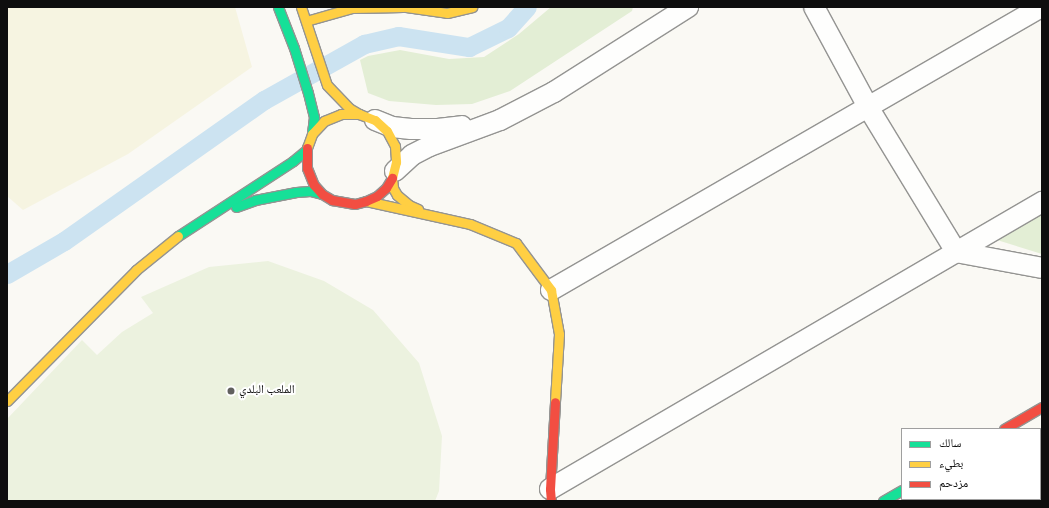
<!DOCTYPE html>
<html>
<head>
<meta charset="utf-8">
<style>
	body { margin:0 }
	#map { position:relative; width:1049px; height:508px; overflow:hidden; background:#faf9f4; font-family:Georgia,"Noto Naskh Arabic",serif }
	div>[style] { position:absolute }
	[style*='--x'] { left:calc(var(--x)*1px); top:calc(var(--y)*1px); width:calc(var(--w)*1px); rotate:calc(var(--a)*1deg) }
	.farmland>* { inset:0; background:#f6f4e1 }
	.green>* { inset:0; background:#e3eed5 }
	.pitch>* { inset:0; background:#ecf2df }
	.canal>* { height:19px; margin:-9.5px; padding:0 9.5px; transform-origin:9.5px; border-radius:9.5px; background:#cce3f1 }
	.roads { filter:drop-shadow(1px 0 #949492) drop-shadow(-1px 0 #949492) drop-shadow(0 1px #949492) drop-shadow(0 -1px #949492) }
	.street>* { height:20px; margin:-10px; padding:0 10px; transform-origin:10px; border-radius:10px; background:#fefefd }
	.fast>* { height:9px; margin:-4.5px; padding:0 4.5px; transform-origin:4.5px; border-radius:4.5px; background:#16e098 }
	.slow>* { height:9px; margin:-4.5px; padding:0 4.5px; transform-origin:4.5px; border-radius:4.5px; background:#ffcf43 }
	.jam>* { height:9px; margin:-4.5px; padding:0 4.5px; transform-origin:4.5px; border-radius:4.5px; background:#f24e42 }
	.dots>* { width:11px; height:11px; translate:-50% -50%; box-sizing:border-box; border:2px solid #fff; border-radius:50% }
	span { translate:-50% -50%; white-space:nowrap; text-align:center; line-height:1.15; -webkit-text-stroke:4px #fff; paint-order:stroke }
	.poi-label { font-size:12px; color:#0e0e0e }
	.left { translate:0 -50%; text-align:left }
	.frame { position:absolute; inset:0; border:8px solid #0e0e0e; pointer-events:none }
	.legend { position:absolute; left:901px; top:428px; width:140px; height:72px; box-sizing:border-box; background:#fff; border:1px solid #9f9f9f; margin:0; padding:5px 7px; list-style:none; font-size:12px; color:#0e0e0e }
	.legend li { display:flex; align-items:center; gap:8px; height:20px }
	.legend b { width:20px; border:1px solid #9f9f9f }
</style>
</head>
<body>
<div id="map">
	<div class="farmland">
		<div style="clip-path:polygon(7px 7px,235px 7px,252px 67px,128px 154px,23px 210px,7px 196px)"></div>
	</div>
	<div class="green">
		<div style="clip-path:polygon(551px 7px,633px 7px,632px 11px,510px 91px,472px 104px,436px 105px,389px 101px,368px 93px,360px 60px,368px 56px,400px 50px,449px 59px,484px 57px,519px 34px)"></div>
		<div style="clip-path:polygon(1042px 214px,1042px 254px,997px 240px)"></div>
	</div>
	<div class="pitch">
		<div style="clip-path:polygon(268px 261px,324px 281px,373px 310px,419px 363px,442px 436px,439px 491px,435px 501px,7px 501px,7px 419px,82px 340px,97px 355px,122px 332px,153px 313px,141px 297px,209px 267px)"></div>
	</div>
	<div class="canal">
		<div style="--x:7;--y:274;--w:66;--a:-30.1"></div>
		<div style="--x:64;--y:241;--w:245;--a:-35.2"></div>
		<div style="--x:264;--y:100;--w:115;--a:-29.2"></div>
		<div style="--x:364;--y:44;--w:35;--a:-13"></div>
		<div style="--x:398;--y:36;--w:72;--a:8.8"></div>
		<div style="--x:469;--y:47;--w:43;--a:-26"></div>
		<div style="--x:508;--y:28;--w:28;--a:-48"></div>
	</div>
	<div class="roads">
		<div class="street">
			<div style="--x:814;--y:7;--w:114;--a:61.6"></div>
			<div style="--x:868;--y:107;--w:170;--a:58.7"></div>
			<div style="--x:956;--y:252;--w:87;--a:10.5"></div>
			<div style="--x:375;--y:120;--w:18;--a:22"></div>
			<div style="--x:392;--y:127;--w:19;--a:6"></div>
			<div style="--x:411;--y:129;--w:27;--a:0"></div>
			<div style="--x:438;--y:129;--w:24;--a:-7"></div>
			<div style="--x:395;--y:171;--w:23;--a:-43"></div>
			<div style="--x:412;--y:155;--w:20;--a:-27"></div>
			<div style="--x:430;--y:146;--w:75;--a:-20.4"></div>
			<div style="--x:500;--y:120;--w:61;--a:-27.4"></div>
			<div style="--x:554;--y:92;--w:159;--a:-32.4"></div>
			<div style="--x:551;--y:290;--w:566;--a:-30.01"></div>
			<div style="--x:550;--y:489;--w:570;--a:-30.26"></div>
		</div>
		<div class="fast">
			<div style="--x:278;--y:7;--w:44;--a:68.7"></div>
			<div style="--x:294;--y:48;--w:47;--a:72.7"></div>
			<div style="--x:308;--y:93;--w:25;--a:76"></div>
			<div style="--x:314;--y:117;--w:17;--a:97"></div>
			<div style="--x:236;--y:207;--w:20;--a:-20"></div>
			<div style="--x:255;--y:200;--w:42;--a:-11"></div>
			<div style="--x:296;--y:192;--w:14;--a:-4"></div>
			<div style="--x:310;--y:191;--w:12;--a:14"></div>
			<div style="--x:178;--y:236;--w:137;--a:-33.1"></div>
			<div style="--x:293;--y:161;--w:17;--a:-40"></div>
			<div style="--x:883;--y:501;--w:22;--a:-30"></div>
		</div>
		<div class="slow">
			<div style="--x:301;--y:7;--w:82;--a:71.6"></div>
			<div style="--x:327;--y:85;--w:32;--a:46"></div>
			<div style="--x:349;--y:108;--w:12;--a:31"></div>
			<div style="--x:406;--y:7;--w:41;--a:8.3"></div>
			<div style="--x:447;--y:13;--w:26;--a:-13"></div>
			<div style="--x:306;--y:21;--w:48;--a:-15.8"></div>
			<div style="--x:352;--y:8;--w:51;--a:-1.1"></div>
			<div style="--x:307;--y:148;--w:15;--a:-70"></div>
			<div style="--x:312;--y:134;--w:18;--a:-47"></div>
			<div style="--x:324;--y:121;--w:18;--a:-22"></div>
			<div style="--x:341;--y:114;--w:18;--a:0"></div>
			<div style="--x:359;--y:114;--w:17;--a:21"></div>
			<div style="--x:375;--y:120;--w:16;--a:43"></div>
			<div style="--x:387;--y:131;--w:17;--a:62"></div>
			<div style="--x:395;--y:146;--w:16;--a:86"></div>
			<div style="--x:396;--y:162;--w:16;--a:104"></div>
			<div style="--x:392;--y:178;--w:10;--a:84"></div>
			<div style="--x:393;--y:188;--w:8;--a:60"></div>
			<div style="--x:397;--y:195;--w:16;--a:40"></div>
			<div style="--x:409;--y:205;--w:10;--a:24"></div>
			<div style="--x:366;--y:201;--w:107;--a:12.5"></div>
			<div style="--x:470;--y:224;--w:50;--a:22.4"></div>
			<div style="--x:516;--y:243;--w:59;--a:53.3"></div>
			<div style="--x:551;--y:290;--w:45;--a:79.7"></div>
			<div style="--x:559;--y:334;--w:68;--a:93.4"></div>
			<div style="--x:7;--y:401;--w:184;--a:-45.4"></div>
			<div style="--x:136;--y:270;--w:54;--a:-39"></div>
			<div style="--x:1040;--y:452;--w:2;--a:-27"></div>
		</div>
		<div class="jam">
			<div style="--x:307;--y:148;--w:20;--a:90"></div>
			<div style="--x:307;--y:168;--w:18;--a:68"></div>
			<div style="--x:314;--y:185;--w:12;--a:48"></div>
			<div style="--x:322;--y:194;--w:12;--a:31"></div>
			<div style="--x:332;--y:200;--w:23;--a:10"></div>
			<div style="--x:355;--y:204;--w:11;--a:-15"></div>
			<div style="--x:366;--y:201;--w:12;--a:-24"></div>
			<div style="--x:377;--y:196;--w:12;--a:-42"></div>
			<div style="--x:386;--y:188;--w:12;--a:-59"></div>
			<div style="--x:1004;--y:429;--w:44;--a:-30.1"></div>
			<div style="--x:551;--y:501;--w:12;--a:-95"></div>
			<div style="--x:550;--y:489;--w:87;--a:-86.7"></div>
			<div style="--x:958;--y:501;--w:4;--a:-27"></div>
		</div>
	</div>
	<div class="dots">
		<div style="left:231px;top:391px;background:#61605e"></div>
	</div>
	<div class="poi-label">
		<span class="left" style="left:239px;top:391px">الملعب البلدي</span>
	</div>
	<div class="frame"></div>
	<ul class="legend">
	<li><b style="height:5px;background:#16e098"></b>سالك</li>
	<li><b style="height:5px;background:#ffcf43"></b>بطيء</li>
	<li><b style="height:5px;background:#f24e42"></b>مزدحم</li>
	</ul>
</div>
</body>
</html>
